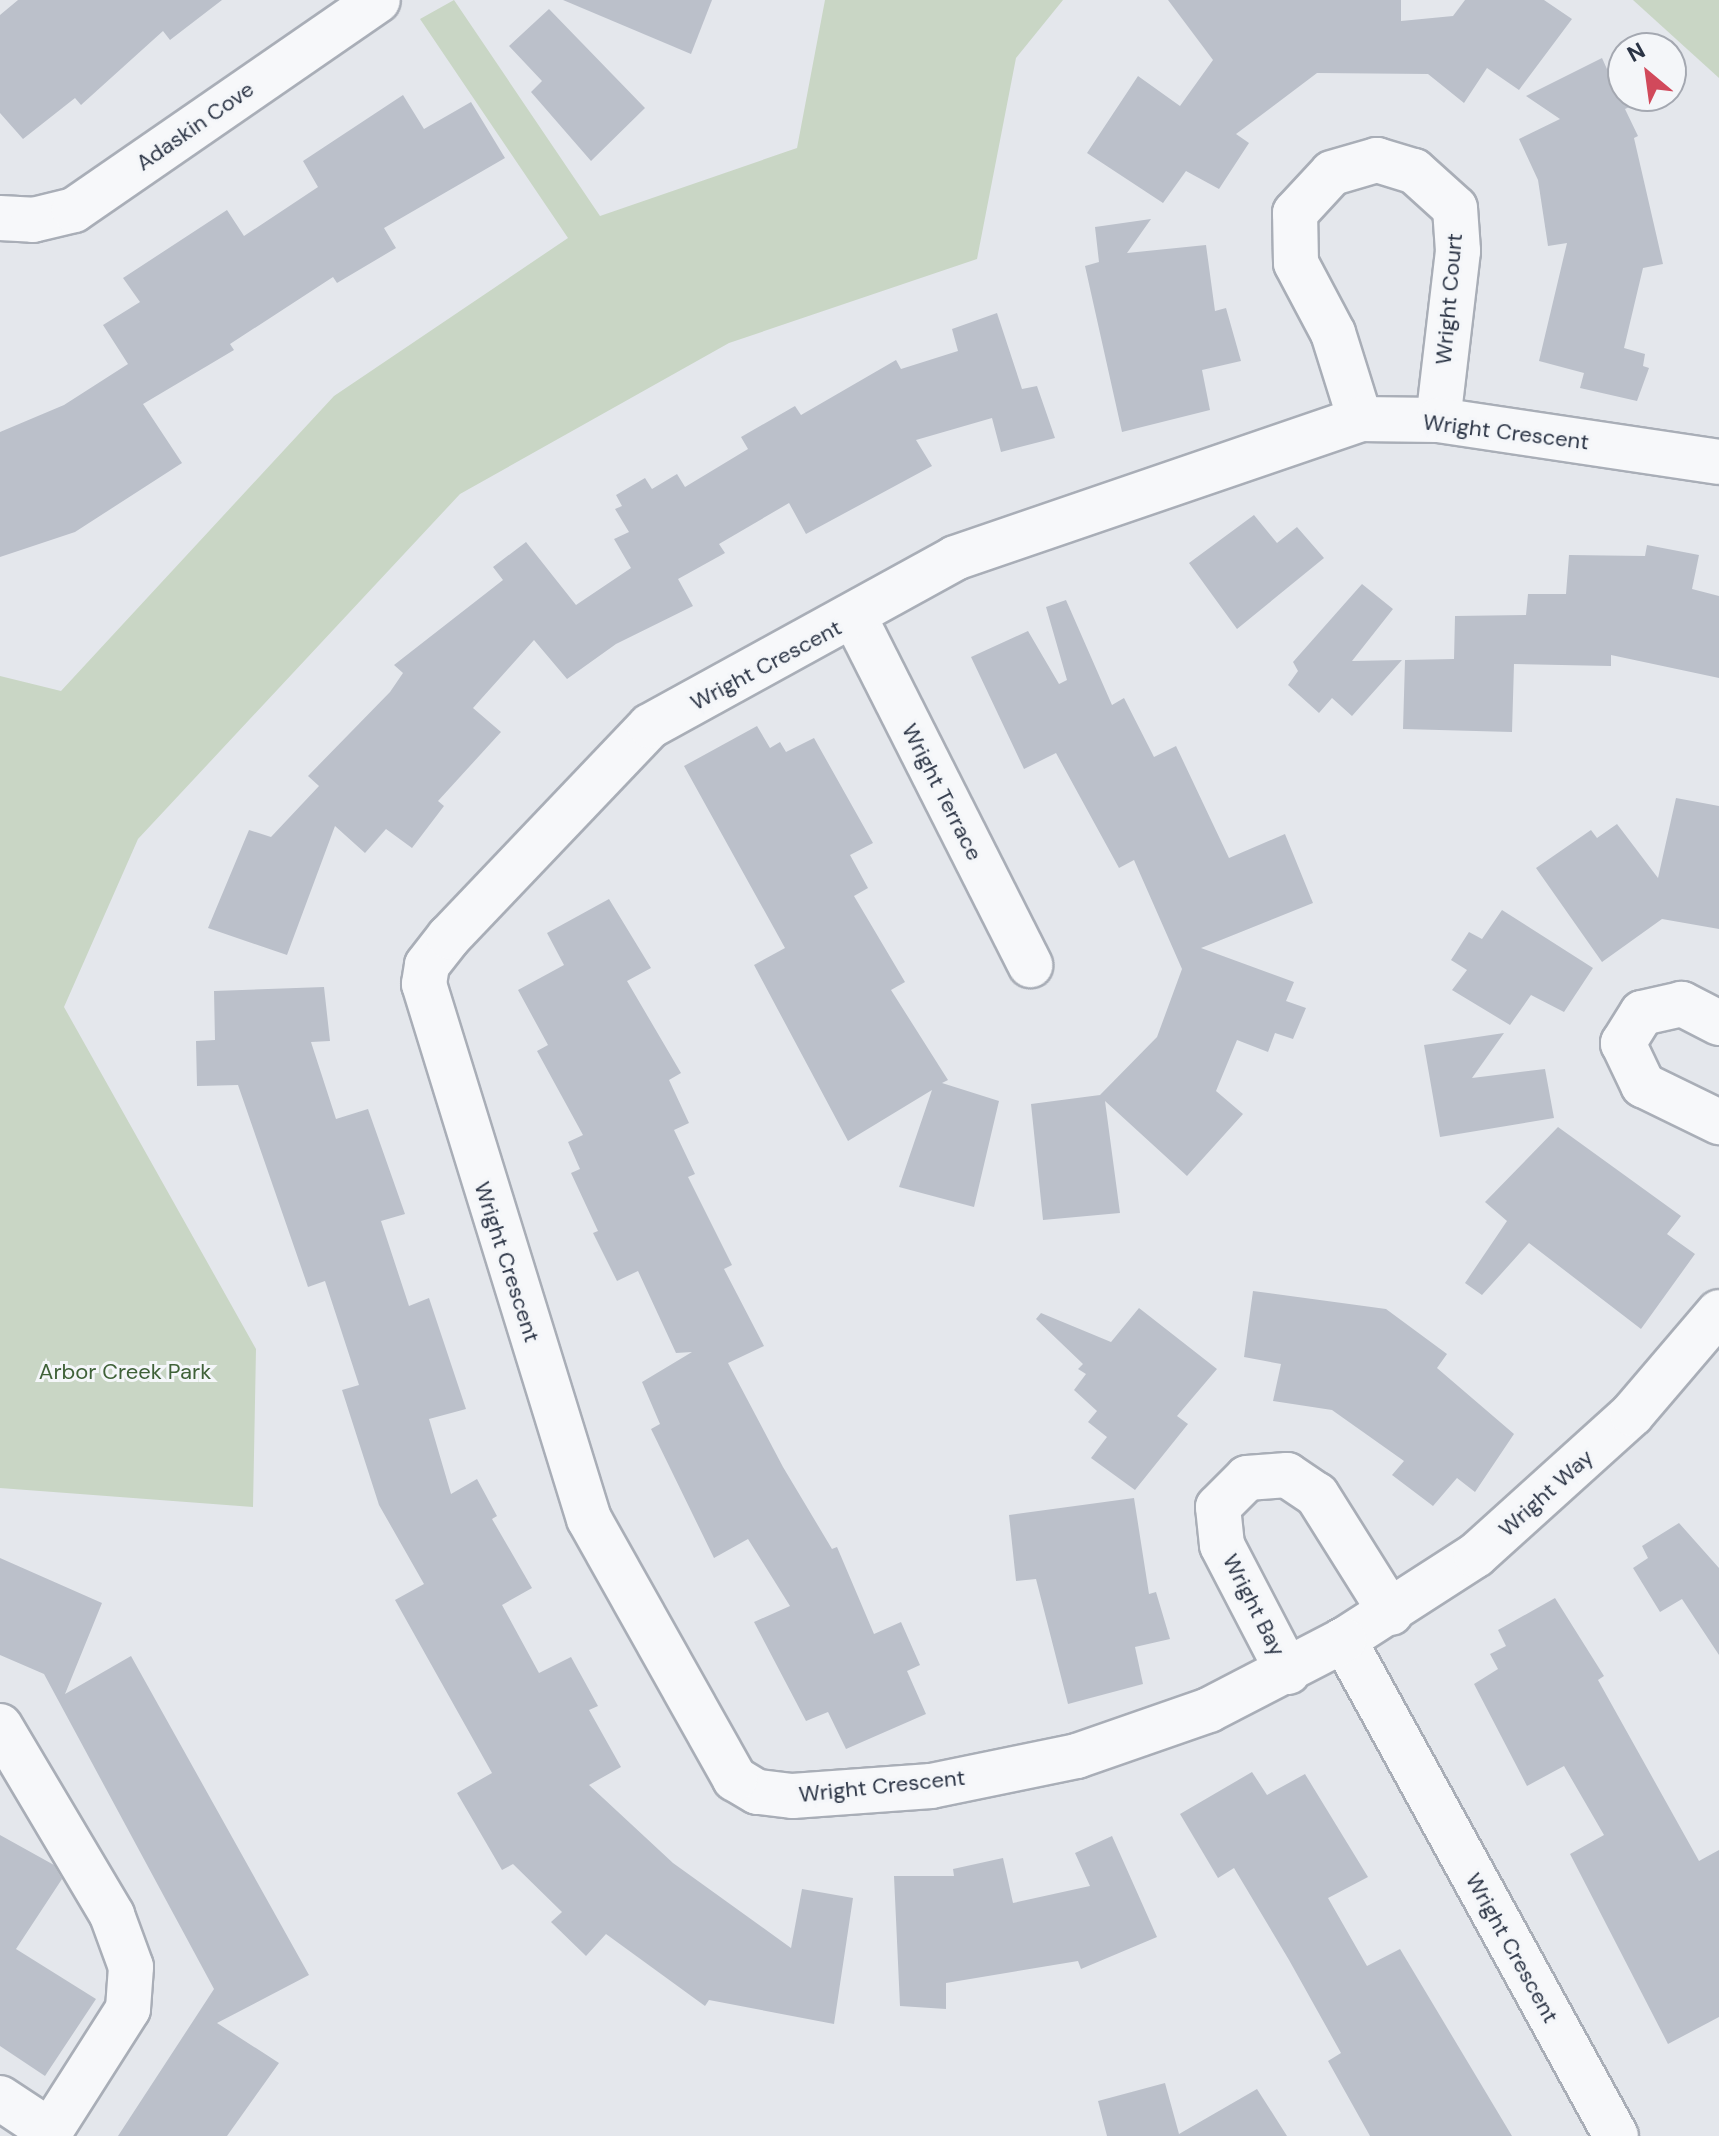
<!DOCTYPE html>
<html>
<head>
<meta charset="utf-8">
<style>
	body { margin:0 }
	#map { position:relative; width:1719px; height:2136px; overflow:hidden; background:#e4e7ec; font-family:"DM Sans",sans-serif }
	div>[style] { position:absolute }
	[style*='--x'] { left:calc(var(--x)*1px); top:calc(var(--y)*1px); width:calc(var(--w)*1px); rotate:calc(var(--a)*1deg) }
	.green>* { inset:0; background:#c9d6c5 }
	.building>* { inset:0; background:#bbc0ca }
	.roads { filter:drop-shadow(2px 0 #a9aeb7) drop-shadow(-2px 0 #a9aeb7) drop-shadow(0 2px #a9aeb7) drop-shadow(0 -2px #a9aeb7) }
	.street>* { height:44px; margin:-22px; padding:0 22px; transform-origin:22px; border-radius:22px; background:#f7f8fa }
	span { translate:-50% -50%; white-space:nowrap; text-align:center; line-height:1.15; -webkit-text-stroke:6px #f4f6f9; paint-order:stroke }
	.street-label { font-size:22px; color:#2b3445 }
	.park-label { font-size:22px; color:#3f6138 }
	.north { position:absolute; left:1607px; top:32px; width:80px; height:80px; box-sizing:border-box; background:#f4f6f9; border:2px solid #a4a8b1; border-radius:50%; rotate:331deg; font-size:22px; font-weight:700; line-height:32px; text-align:center; color:#2b3445 }
	.north::after { content:''; display:block; margin:auto; width:28px; height:36px; background:#d1495b; clip-path:polygon(50% 0,100% 100%,50% 72%,0 100%) }
</style>
</head>
<body>
<div id="map">
	<div class="green">
		<div style="clip-path:polygon(454px 0,600px 216px,797px 148px,825px 0,1063px 0,1016px 58px,977px 259px,729px 343px,460px 494px,138px 839px,64px 1007px,256px 1349px,253px 1507px,0 1488px,0 676px,61px 691px,334px 396px,568px 238px,420px 19px)"></div>
		<div style="clip-path:polygon(1633px 0,1719px 0,1719px 78px)"></div>
	</div>
	<div class="building">
		<div style="clip-path:polygon(18px 0,222px 0,170px 40px,163px 31px,81px 105px,75px 98px,23px 139px,0 113px,0 15px)"></div>
		<div style="clip-path:polygon(563px 0,712px 0,691px 54px)"></div>
		<div style="clip-path:polygon(1168px 0,1401px 0,1401px 21px,1453px 16px,1465px 0,1544px 0,1572px 19px,1519px 90px,1487px 68px,1464px 103px,1428px 74px,1317px 73px,1236px 134px,1249px 143px,1219px 189px,1186px 171px,1163px 203px,1087px 153px,1138px 76px,1180px 106px,1213px 60px)"></div>
		<div style="clip-path:polygon(549px 9px,645px 108px,591px 161px,531px 92px,542px 81px,509px 46px)"></div>
		<div style="clip-path:polygon(1602px 58px,1611px 78px,1623px 73px,1623px 96px,1634px 96px,1638px 103px,1625px 109px,1638px 136px,1634px 138px,1663px 264px,1643px 268px,1624px 348px,1645px 354px,1643px 366px,1649px 368px,1637px 401px,1580px 388px,1584px 373px,1539px 361px,1567px 243px,1548px 246px,1538px 180px,1519px 139px,1560px 119px,1526px 96px)"></div>
		<div style="clip-path:polygon(403px 95px,424px 129px,471px 102px,505px 158px,384px 228px,396px 248px,337px 283px,333px 277px,230px 344px,234px 350px,143px 404px,182px 463px,75px 532px,0 557px,0 432px,64px 405px,128px 364px,103px 325px,140px 302px,123px 278px,227px 210px,244px 236px,318px 187px,303px 161px)"></div>
		<div style="clip-path:polygon(1151px 219px,1127px 253px,1206px 245px,1215px 311px,1226px 308px,1241px 361px,1202px 370px,1210px 410px,1122px 432px,1085px 266px,1099px 262px,1095px 227px)"></div>
		<div style="clip-path:polygon(997px 313px,1022px 389px,1037px 386px,1055px 438px,1001px 452px,992px 418px,916px 440px,932px 466px,806px 534px,789px 503px,719px 544px,725px 553px,678px 579px,693px 606px,616px 644px,567px 679px,534px 640px,473px 708px,501px 732px,438px 801px,444px 806px,412px 848px,386px 829px,365px 853px,335px 826px,287px 955px,208px 928px,249px 830px,271px 837px,319px 786px,308px 776px,390px 692px,403px 673px,394px 665px,503px 580px,493px 567px,526px 542px,576px 605px,631px 568px,614px 539px,629px 532px,615px 509px,622px 506px,616px 495px,645px 478px,652px 489px,677px 474px,685px 487px,748px 449px,741px 437px,795px 406px,801px 415px,896px 360px,901px 369px,958px 351px,952px 329px)"></div>
		<div style="clip-path:polygon(1254px 515px,1277px 543px,1297px 527px,1324px 558px,1237px 629px,1189px 563px)"></div>
		<div style="clip-path:polygon(1647px 545px,1699px 555px,1692px 589px,1719px 596px,1719px 678px,1611px 655px,1611px 666px,1514px 664px,1512px 732px,1403px 729px,1405px 660px,1454px 659px,1455px 616px,1526px 615px,1528px 594px,1566px 594px,1569px 555px,1645px 556px)"></div>
		<div style="clip-path:polygon(1362px 584px,1393px 609px,1352px 661px,1402px 660px,1352px 716px,1332px 698px,1319px 713px,1288px 685px,1298px 671px,1293px 662px)"></div>
		<div style="clip-path:polygon(1066px 600px,1112px 705px,1124px 698px,1154px 757px,1176px 746px,1229px 858px,1285px 834px,1313px 903px,1201px 948px,1294px 982px,1286px 1001px,1306px 1008px,1293px 1039px,1275px 1033px,1268px 1052px,1237px 1040px,1216px 1091px,1243px 1114px,1187px 1176px,1105px 1101px,1120px 1213px,1043px 1220px,1031px 1104px,1100px 1095px,1157px 1037px,1182px 969px,1134px 860px,1119px 868px,1056px 753px,1024px 769px,971px 657px,1028px 631px,1059px 684px,1067px 680px,1046px 607px)"></div>
		<div style="clip-path:polygon(757px 726px,770px 748px,780px 742px,786px 752px,814px 738px,873px 843px,850px 855px,868px 888px,854px 896px,905px 982px,891px 990px,948px 1080px,942px 1083px,999px 1101px,974px 1207px,899px 1187px,932px 1090px,848px 1141px,754px 965px,785px 948px,684px 766px)"></div>
		<div style="clip-path:polygon(1676px 798px,1719px 806px,1719px 929px,1662px 919px,1602px 962px,1536px 868px,1591px 830px,1597px 838px,1617px 824px,1658px 878px)"></div>
		<div style="clip-path:polygon(609px 899px,651px 968px,627px 981px,681px 1073px,669px 1080px,689px 1123px,674px 1130px,695px 1174px,688px 1177px,732px 1265px,724px 1269px,764px 1346px,728px 1363px,783px 1467px,832px 1549px,837px 1547px,874px 1634px,901px 1622px,920px 1665px,907px 1671px,926px 1714px,846px 1749px,828px 1712px,806px 1721px,754px 1622px,790px 1606px,748px 1539px,714px 1558px,651px 1429px,660px 1424px,642px 1382px,692px 1352px,676px 1353px,638px 1271px,617px 1281px,593px 1233px,598px 1231px,571px 1173px,580px 1169px,568px 1142px,583px 1135px,537px 1051px,548px 1045px,518px 990px,564px 965px,547px 933px)"></div>
		<div style="clip-path:polygon(1502px 910px,1593px 968px,1564px 1012px,1531px 995px,1510px 1025px,1452px 990px,1467px 970px,1451px 960px,1469px 932px,1482px 939px)"></div>
		<div style="clip-path:polygon(324px 987px,330px 1041px,311px 1042px,336px 1119px,368px 1109px,405px 1214px,381px 1221px,409px 1306px,429px 1298px,466px 1409px,429px 1419px,451px 1494px,477px 1479px,497px 1516px,492px 1519px,532px 1588px,502px 1605px,539px 1673px,571px 1657px,598px 1706px,589px 1710px,621px 1767px,589px 1785px,673px 1863px,791px 1948px,802px 1889px,853px 1898px,834px 2024px,709px 2000px,705px 2006px,606px 1934px,586px 1956px,551px 1922px,562px 1912px,513px 1864px,502px 1870px,457px 1793px,492px 1773px,395px 1600px,424px 1584px,379px 1505px,342px 1390px,359px 1385px,325px 1281px,308px 1287px,238px 1085px,197px 1086px,196px 1041px,215px 1040px,214px 991px)"></div>
		<div style="clip-path:polygon(1504px 1033px,1472px 1078px,1545px 1069px,1554px 1118px,1440px 1137px,1424px 1045px)"></div>
		<div style="clip-path:polygon(1558px 1127px,1681px 1216px,1667px 1234px,1695px 1254px,1641px 1329px,1529px 1243px,1482px 1295px,1465px 1283px,1507px 1221px,1485px 1202px)"></div>
		<div style="clip-path:polygon(1253px 1291px,1386px 1309px,1447px 1354px,1437px 1368px,1514px 1434px,1475px 1492px,1457px 1478px,1433px 1506px,1392px 1475px,1404px 1461px,1332px 1410px,1273px 1401px,1281px 1364px,1244px 1357px)"></div>
		<div style="clip-path:polygon(1139px 1308px,1217px 1369px,1177px 1416px,1188px 1424px,1135px 1490px,1091px 1458px,1107px 1437px,1088px 1422px,1097px 1411px,1074px 1390px,1086px 1374px,1078px 1369px,1083px 1364px,1036px 1319px,1041px 1313px,1111px 1342px)"></div>
		<div style="clip-path:polygon(1134px 1498px,1149px 1594px,1156px 1592px,1170px 1639px,1135px 1647px,1143px 1684px,1068px 1704px,1036px 1579px,1016px 1581px,1009px 1515px)"></div>
		<div style="clip-path:polygon(1679px 1523px,1719px 1568px,1719px 1655px,1682px 1599px,1660px 1612px,1633px 1568px,1648px 1558px,1642px 1546px)"></div>
		<div style="clip-path:polygon(0 1558px,102px 1603px,65px 1694px,131px 1656px,309px 1975px,217px 2023px,279px 2063px,227px 2136px,118px 2136px,214px 1989px,44px 1674px,0 1655px)"></div>
		<div style="clip-path:polygon(1555px 1598px,1604px 1676px,1598px 1680px,1699px 1861px,1719px 1850px,1719px 2017px,1668px 2044px,1570px 1854px,1604px 1835px,1564px 1766px,1527px 1786px,1474px 1684px,1498px 1669px,1490px 1654px,1506px 1646px,1498px 1630px)"></div>
		<div style="clip-path:polygon(1252px 1772px,1267px 1795px,1305px 1774px,1368px 1877px,1328px 1898px,1367px 1966px,1400px 1949px,1512px 2136px,1370px 2136px,1328px 2061px,1341px 2053px,1289px 1960px,1234px 1868px,1218px 1878px,1180px 1814px)"></div>
		<div style="clip-path:polygon(0 1835px,54px 1865px,62px 1879px,16px 1949px,96px 1999px,45px 2076px,0 2046px)"></div>
		<div style="clip-path:polygon(1112px 1836px,1157px 1937px,1081px 1969px,1078px 1961px,946px 1983px,946px 2009px,900px 2006px,894px 1876px,954px 1876px,953px 1869px,1003px 1858px,1013px 1903px,1090px 1886px,1075px 1853px)"></div>
		<div style="clip-path:polygon(1165px 2083px,1179px 2134px,1257px 2089px,1287px 2136px,1107px 2136px,1098px 2101px)"></div>
	</div>
	<div class="roads">
		<div class="street">
			<div style="--x:0;--y:218;--w:33;--a:3"></div>
			<div style="--x:33;--y:220;--w:42;--a:-13.7"></div>
			<div style="--x:74;--y:210;--w:369;--a:-34.6"></div>
			<div style="--x:1360;--y:419;--w:90;--a:-107.4"></div>
			<div style="--x:1333;--y:333;--w:79;--a:-117.9"></div>
			<div style="--x:1296;--y:263;--w:50;--a:-91.1"></div>
			<div style="--x:1295;--y:213;--w:54;--a:-47.2"></div>
			<div style="--x:1332;--y:173;--w:47;--a:-16.1"></div>
			<div style="--x:1377;--y:160;--w:39;--a:17"></div>
			<div style="--x:1414;--y:171;--w:55;--a:42.1"></div>
			<div style="--x:1455;--y:208;--w:43;--a:86"></div>
			<div style="--x:1458;--y:251;--w:170;--a:96.7"></div>
			<div style="--x:855;--y:618;--w:389;--a:63.2"></div>
			<div style="--x:1719;--y:1023;--w:42;--a:-152.8"></div>
			<div style="--x:1682;--y:1004;--w:41;--a:167.3"></div>
			<div style="--x:1642;--y:1013;--w:36;--a:122"></div>
			<div style="--x:1623;--y:1043;--w:47;--a:64.5"></div>
			<div style="--x:1643;--y:1085;--w:85;--a:26"></div>
			<div style="--x:1344;--y:1640;--w:157;--a:-32.8"></div>
			<div style="--x:1476;--y:1555;--w:210;--a:-42.1"></div>
			<div style="--x:1632;--y:1414;--w:134;--a:-49.5"></div>
			<div style="--x:1288;--y:1672;--w:143;--a:-117.5"></div>
			<div style="--x:1222;--y:1545;--w:38;--a:-96"></div>
			<div style="--x:1218;--y:1507;--w:41;--a:-45"></div>
			<div style="--x:1247;--y:1478;--w:40;--a:-4.3"></div>
			<div style="--x:1287;--y:1475;--w:36;--a:34"></div>
			<div style="--x:1317;--y:1495;--w:139;--a:57.9"></div>
			<div style="--x:0;--y:1726;--w:220;--a:59.3"></div>
			<div style="--x:112;--y:1915;--w:55;--a:69.9"></div>
			<div style="--x:131;--y:1967;--w:42;--a:94.1"></div>
			<div style="--x:128;--y:2009;--w:151;--a:122.5"></div>
			<div style="--x:0;--y:2098;--w:60;--a:33.4"></div>
			<div style="--x:1616;--y:2136;--w:566;--a:-118.74"></div>
			<div style="--x:1344;--y:1640;--w:152;--a:152.6"></div>
			<div style="--x:1209;--y:1710;--w:140;--a:160.8"></div>
			<div style="--x:1077;--y:1756;--w:149;--a:168.4"></div>
			<div style="--x:931;--y:1786;--w:139;--a:175.9"></div>
			<div style="--x:792;--y:1796;--w:35;--a:-173"></div>
			<div style="--x:757;--y:1792;--w:26;--a:-149"></div>
			<div style="--x:735;--y:1779;--w:298;--a:-119.3"></div>
			<div style="--x:589;--y:1519;--w:560;--a:-107.14"></div>
			<div style="--x:424;--y:984;--w:19;--a:-81"></div>
			<div style="--x:427;--y:965;--w:36;--a:-52"></div>
			<div style="--x:449;--y:937;--w:291;--a:-46.4"></div>
			<div style="--x:650;--y:726;--w:348;--a:-28.8"></div>
			<div style="--x:955;--y:558;--w:428;--a:-18.9"></div>
			<div style="--x:1360;--y:419;--w:78;--a:0.7"></div>
			<div style="--x:1438;--y:420;--w:284;--a:8.5"></div>
		</div>
	</div>
	<div class="street-label">
		<span style="left:195px;top:126px;rotate:-35deg">Adaskin Cove</span>
		<span style="left:1449px;top:299px;rotate:-85deg">Wright Court</span>
		<span style="left:1506px;top:432px;rotate:7deg">Wright Crescent</span>
		<span style="left:766px;top:665px;rotate:-28deg">Wright Crescent</span>
		<span style="left:942px;top:792px;rotate:63deg">Wright Terrace</span>
		<span style="left:507px;top:1262px;rotate:72deg">Wright Crescent</span>
		<span style="left:1546px;top:1493px;rotate:-42deg">Wright Way</span>
		<span style="left:1254px;top:1605px;rotate:63deg">Wright Bay</span>
		<span style="left:882px;top:1786px;rotate:-6deg">Wright Crescent</span>
		<span style="left:1512px;top:1948px;rotate:61deg">Wright Crescent</span>
	</div>
	<div class="park-label">
		<span style="left:125px;top:1372px">Arbor Creek Park</span>
	</div>
	<div class="north">N</div>
</div>
</body>
</html>
